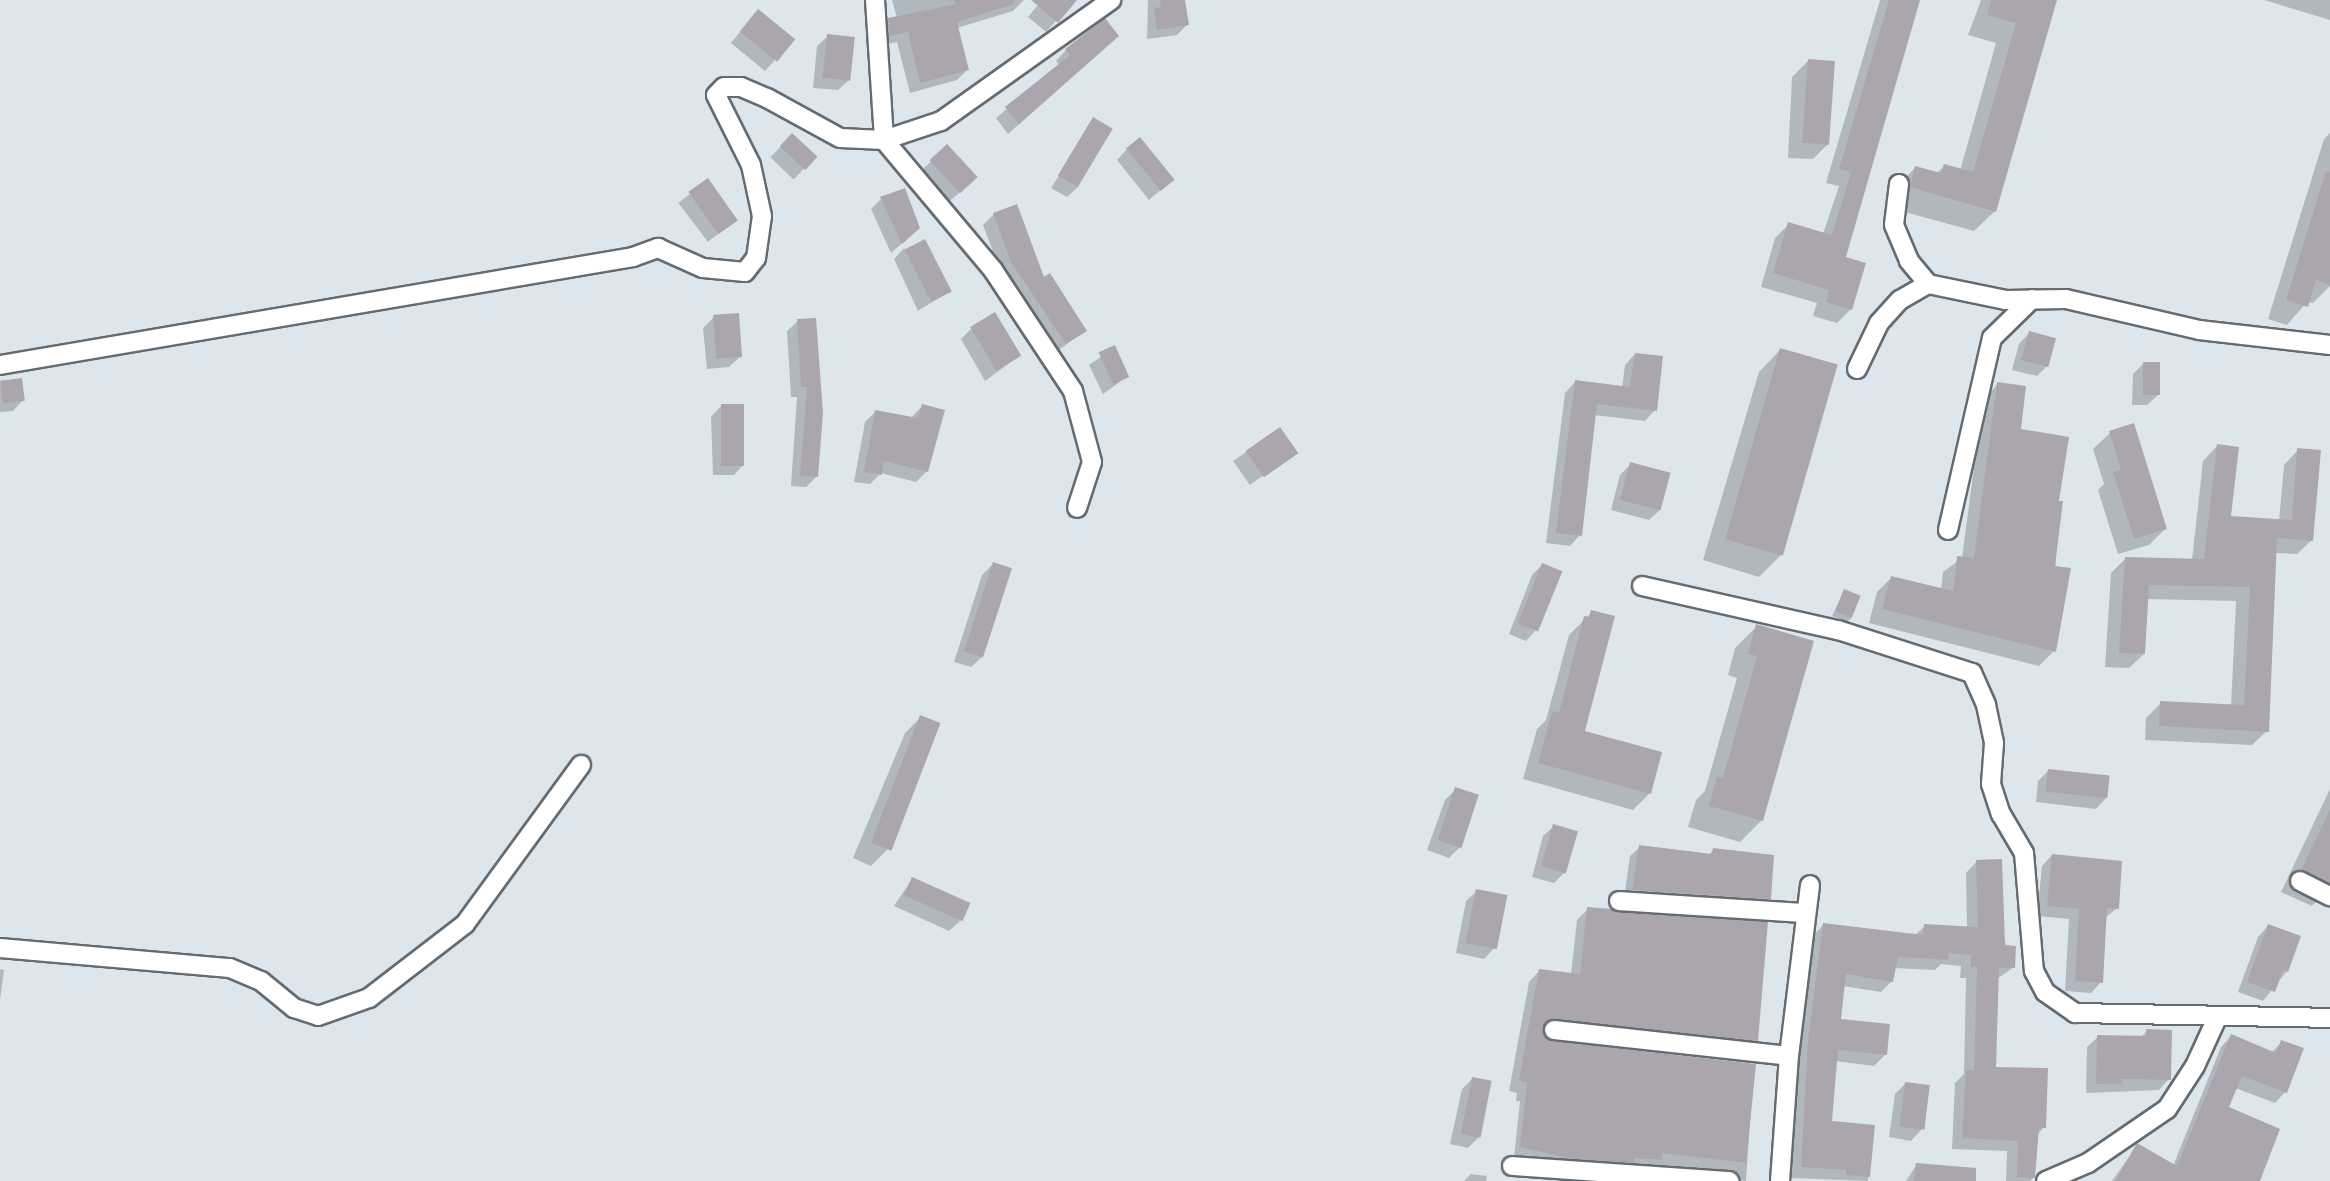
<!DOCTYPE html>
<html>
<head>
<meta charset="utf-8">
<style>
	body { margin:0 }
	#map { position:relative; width:2330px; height:1181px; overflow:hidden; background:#dee6ed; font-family:"Sofia Sans Condensed",sans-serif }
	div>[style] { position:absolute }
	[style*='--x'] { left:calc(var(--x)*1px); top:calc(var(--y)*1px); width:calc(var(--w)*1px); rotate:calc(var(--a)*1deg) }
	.shadow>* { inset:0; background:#0003; transform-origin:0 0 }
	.building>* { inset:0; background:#aba6ae; transform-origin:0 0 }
	.roads { filter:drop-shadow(2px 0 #646b71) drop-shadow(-2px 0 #646b71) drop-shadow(0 2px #646b71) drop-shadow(0 -2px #646b71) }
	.minor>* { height:18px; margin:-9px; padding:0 9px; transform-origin:9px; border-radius:9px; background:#fff }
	span { translate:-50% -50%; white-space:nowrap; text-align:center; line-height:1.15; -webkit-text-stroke:5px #ebf3fa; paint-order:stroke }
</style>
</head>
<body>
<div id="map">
	<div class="shadow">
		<div style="clip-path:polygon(892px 0,1024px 0,1013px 11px,957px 28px,967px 70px,957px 80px,910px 93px,897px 42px,879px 46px,878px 31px,897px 18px)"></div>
		<div style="clip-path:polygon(1042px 0,1075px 0,1046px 32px,1028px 17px)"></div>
		<div style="clip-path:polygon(1148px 0,1184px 0,1187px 25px,1177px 35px,1147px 39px)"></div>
		<div style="clip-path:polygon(1880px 0,1918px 0,1844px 258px,1851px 309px,1837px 323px,1813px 316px,1817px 303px,1761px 287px,1775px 238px,1789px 224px,1823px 234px,1839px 186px,1826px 183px)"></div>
		<div style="clip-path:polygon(1981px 0,2055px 0,1995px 211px,1974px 231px,1890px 208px,1895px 188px,1916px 167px,1937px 173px,1944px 166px,1960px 171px,1996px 43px,1968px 35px)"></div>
		<div style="clip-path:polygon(2264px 0,2330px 0,2330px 20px)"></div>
		<div style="clip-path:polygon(748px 22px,775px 60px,765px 71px,731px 43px)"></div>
		<div style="clip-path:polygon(828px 36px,849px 80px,838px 90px,813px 88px,817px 46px)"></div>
		<div style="clip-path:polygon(1106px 47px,1008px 134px,996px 118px,1059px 65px,1056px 61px,1066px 50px)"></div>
		<div style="clip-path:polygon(1808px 61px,1829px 143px,1813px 159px,1788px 158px,1792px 77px)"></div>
		<div style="clip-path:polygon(1094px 120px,1078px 187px,1067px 197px,1051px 188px)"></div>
		<div style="clip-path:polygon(2330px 133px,2330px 286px,2313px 303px,2307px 302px,2287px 325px,2268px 319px,2324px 139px)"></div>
		<div style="left:792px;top:135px;width:32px;height:31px;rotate:44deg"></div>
		<div style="clip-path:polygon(947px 146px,965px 188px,947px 203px,920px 172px)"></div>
		<div style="clip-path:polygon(1127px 149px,1172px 180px,1149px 200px,1117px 160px)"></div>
		<div style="left:707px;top:181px;width:49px;height:36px;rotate:53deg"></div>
		<div style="clip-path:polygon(881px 199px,908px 238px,891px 253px,871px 209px)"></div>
		<div style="clip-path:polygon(994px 214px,1084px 331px,1055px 353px,1001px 273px,983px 225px)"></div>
		<div style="clip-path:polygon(904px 248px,950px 291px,918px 311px,894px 259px)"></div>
		<div style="clip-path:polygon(714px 317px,740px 357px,729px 367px,707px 369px,703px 328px)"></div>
		<div style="clip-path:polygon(814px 320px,817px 476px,806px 487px,791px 486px,797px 397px,791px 397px,787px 331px,798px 321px)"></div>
		<div style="clip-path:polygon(971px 329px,1019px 356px,985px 381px,961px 339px)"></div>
		<div style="clip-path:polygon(2029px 333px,2047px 366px,2037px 376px,2012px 370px,2019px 344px)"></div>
		<div style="clip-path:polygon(1114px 348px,1127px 377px,1103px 394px,1089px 365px)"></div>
		<div style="clip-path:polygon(1780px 350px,1781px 555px,1759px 577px,1703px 560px,1759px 372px)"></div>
		<div style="clip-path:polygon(1635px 354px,1655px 410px,1645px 421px,1594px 415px,1580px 535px,1570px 546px,1546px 543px,1565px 393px,1575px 382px,1622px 388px,1625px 365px)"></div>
		<div style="clip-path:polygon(2143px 364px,2158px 395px,2147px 405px,2132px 405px,2133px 374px)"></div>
		<div style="clip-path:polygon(0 383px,23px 400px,13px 411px,0 412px)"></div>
		<div style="clip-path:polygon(1998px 384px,2057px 502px,2054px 651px,2039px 666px,1869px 623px,1877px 592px,1891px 578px,1941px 590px,1943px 572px,1962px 558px,1983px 399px)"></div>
		<div style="clip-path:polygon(721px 406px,744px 464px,734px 475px,713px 475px,711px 417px)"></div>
		<div style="clip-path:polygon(922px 406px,927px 471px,916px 482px,881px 473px,870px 484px,854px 482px,865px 422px,875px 412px,911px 418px)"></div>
		<div style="left:1279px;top:429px;width:29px;height:56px;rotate:55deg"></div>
		<div style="clip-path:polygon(2110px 433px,2165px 529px,2149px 545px,2118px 554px,2098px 490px,2104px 484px,2093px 449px)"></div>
		<div style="clip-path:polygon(2217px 446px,2229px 518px,2279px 521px,2284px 465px,2298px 450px,2312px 540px,2297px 554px,2275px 553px,2267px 731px,2252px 745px,2145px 740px,2146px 718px,2161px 703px,2231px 706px,2236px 601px,2146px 599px,2144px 654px,2129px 668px,2105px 667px,2111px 573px,2125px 559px,2192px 560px,2203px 461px)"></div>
		<div style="clip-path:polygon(1631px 464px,1660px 510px,1649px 520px,1611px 510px,1620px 475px)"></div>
		<div style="clip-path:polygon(993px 564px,982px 657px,971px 667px,954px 662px,982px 575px)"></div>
		<div style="clip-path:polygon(1542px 565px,1536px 630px,1526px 641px,1509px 634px,1532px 575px)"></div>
		<div style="clip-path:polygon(1844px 591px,1852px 617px,1847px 622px,1832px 616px)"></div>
		<div style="clip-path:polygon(1592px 612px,1583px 732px,1660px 753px,1649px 794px,1633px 810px,1523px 779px,1537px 729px,1546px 720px,1569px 635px)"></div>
		<div style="clip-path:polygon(1757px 626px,1762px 820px,1740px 842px,1688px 827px,1696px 800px,1705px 791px,1737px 678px,1728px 675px,1735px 648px)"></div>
		<div style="clip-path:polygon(921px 717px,887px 850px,871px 866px,853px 858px,905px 733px)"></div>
		<div style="clip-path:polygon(2048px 771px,2106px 798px,2096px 809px,2036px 802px,2038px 781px)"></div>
		<div style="clip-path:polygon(1456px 789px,1460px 847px,1449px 858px,1427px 850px,1445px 800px)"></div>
		<div style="clip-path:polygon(2330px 789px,2330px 888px,2312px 906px,2281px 892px)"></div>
		<div style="clip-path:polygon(1554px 826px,1565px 872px,1554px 883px,1532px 877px,1543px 836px)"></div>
		<div style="clip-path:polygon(1640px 847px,1708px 856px,1713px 850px,1769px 897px,1760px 906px,1624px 899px,1630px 856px)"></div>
		<div style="clip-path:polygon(2052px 855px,2117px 908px,2105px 918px,2101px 982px,2091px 993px,2065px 991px,2069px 919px,2037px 916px,2042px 866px)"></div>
		<div style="clip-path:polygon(1977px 861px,2014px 967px,1997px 979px,1994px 1069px,2044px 1127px,2037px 1135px,2034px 1177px,2030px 1181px,2006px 1181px,2007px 1151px,1952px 1149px,1955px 1083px,1964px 1074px,1966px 978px,1960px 978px,1961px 966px,1941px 964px,1935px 970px,1894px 968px,1892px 981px,1881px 992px,1843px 986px,1839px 1021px,1886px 1054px,1874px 1066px,1835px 1061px,1830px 1123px,1873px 1127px,1868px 1181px,1790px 1178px,1798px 1055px,1812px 937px,1823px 925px,1914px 936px,1925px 926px,1967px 928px,1966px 873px)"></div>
		<div style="clip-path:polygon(912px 879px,960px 921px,949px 931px,894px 906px)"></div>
		<div style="clip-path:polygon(1477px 891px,1494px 948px,1484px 959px,1456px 953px,1466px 901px)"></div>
		<div style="clip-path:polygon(1588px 909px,1756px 1040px,1746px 1051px,1541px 1030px,1552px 1043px,1754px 1065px,1746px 1181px,1514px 1158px,1520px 1101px,1516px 1101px,1517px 1093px,1509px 1091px,1529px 982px,1539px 971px,1571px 974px,1577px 920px)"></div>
		<div style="clip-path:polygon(2268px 926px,2287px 971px,2263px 1001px,2238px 992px,2258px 937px)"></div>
		<div style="clip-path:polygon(0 969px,4px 970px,0 1000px)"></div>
		<div style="clip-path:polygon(2147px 1031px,2169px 1079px,2159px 1090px,2086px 1093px,2087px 1047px,2098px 1037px,2140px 1038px)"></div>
		<div style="clip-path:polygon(2231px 1036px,2271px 1053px,2282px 1042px,2285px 1092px,2275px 1103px,2235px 1088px,2227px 1108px,2257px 1181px,2112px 1181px,2137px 1146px,2173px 1166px,2221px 1047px)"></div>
		<div style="clip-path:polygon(1473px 1078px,1478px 1138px,1468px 1148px,1450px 1144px,1462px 1089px)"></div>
		<div style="clip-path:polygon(1906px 1083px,1921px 1130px,1911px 1141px,1889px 1137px,1895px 1094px)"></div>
		<div style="clip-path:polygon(1917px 1164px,1956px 1181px,1906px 1181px)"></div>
		<div style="clip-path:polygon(1471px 1174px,1487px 1176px,1486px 1181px,1464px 1181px)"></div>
	</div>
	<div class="building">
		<div style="clip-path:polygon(954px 0,1014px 0,1014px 4px,957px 22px,969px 70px,920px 83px,908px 32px,889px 36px,888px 18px,956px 4px)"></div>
		<div style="clip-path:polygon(1031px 0,1077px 0,1058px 23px)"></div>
		<div style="clip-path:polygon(1160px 0,1185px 0,1189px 25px,1157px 30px,1154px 8px,1161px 7px)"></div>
		<div style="clip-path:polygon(1889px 0,1920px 0,1846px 257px,1866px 263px,1852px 310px,1826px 302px,1829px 290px,1773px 273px,1788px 222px,1832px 235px,1851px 172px,1839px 169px)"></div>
		<div style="clip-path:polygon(1991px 0,2057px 0,1996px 212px,1910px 187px,1915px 166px,1941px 173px,1944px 164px,1973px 172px,2016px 23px,1987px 15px)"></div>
		<div style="left:758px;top:9px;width:48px;height:29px;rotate:39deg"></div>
		<div style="clip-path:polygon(1105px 18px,1119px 36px,1019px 124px,1005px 107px,1070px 55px,1065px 49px)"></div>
		<div style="left:827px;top:34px;width:28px;height:44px;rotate:6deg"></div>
		<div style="left:1808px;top:59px;width:27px;height:84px;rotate:4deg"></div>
		<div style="left:1093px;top:117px;width:23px;height:68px;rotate:31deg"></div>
		<div style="left:792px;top:133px;width:35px;height:18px;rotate:43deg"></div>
		<div style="left:1140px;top:137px;width:55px;height:18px;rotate:51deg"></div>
		<div style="left:947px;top:144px;width:45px;height:24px;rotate:47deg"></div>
		<div style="clip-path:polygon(2326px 171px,2330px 172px,2330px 285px,2316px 280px,2308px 307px,2286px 300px)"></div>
		<div style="left:708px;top:178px;width:52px;height:24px;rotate:55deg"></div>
		<div style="clip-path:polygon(905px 188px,920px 228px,902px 244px,880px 197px)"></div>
		<div style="clip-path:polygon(1017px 204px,1044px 277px,1050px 273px,1087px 331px,1066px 344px,1011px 262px,993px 213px)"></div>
		<div style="left:925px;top:239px;width:59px;height:23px;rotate:63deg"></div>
		<div style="left:995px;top:312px;width:51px;height:29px;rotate:59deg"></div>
		<div style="left:739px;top:313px;width:44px;height:26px;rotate:86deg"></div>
		<div style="clip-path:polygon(816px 318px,823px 413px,818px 477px,800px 476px,807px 387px,801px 387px,797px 319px)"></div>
		<div style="left:2029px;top:331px;width:28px;height:30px;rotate:15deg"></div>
		<div style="left:1115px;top:345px;width:35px;height:18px;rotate:66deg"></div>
		<div style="left:1780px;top:348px;width:60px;height:199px;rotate:16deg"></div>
		<div style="clip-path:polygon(1635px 353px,1663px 356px,1657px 411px,1597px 404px,1582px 536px,1556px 533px,1575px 380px,1630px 387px)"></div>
		<div style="left:2143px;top:362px;width:17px;height:33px"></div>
		<div style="left:22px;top:378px;width:23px;height:22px;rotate:83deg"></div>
		<div style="clip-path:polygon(1997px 382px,2026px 386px,2021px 429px,2069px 437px,2059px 501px,2063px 501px,2055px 566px,2071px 568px,2056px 652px,1882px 609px,1891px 576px,1953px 591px,1957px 556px,1974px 558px)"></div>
		<div style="left:721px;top:404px;width:23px;height:62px"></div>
		<div style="clip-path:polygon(922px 404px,945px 410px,928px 472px,884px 461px,882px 475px,864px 472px,875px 410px,918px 418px)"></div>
		<div style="clip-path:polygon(2134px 423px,2167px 529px,2134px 539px,2113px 472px,2121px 470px,2109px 431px)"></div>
		<div style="left:1280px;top:427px;width:32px;height:42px;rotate:55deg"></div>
		<div style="clip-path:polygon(2217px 444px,2239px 447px,2231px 516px,2292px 520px,2297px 448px,2321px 450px,2313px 541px,2277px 538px,2269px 732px,2159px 726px,2160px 701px,2244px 705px,2250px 587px,2149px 585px,2145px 654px,2119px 653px,2125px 557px,2204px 559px)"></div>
		<div style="left:1630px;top:462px;width:42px;height:39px;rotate:15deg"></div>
		<div style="left:993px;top:562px;width:20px;height:94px;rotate:18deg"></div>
		<div style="left:1542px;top:563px;width:22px;height:65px;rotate:22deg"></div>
		<div style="left:1844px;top:589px;width:18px;height:24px;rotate:22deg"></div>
		<div style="clip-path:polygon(1591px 610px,1615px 616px,1585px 731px,1662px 752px,1651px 794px,1538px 763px,1552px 711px,1559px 713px,1584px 616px,1589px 617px)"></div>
		<div style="clip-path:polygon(1756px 624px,1814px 641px,1763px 821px,1709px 806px,1717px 777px,1723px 778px,1757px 656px,1748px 654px)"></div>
		<div style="left:920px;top:715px;width:22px;height:137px;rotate:21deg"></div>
		<div style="left:2048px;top:769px;width:62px;height:23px;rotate:6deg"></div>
		<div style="left:1455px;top:787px;width:25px;height:56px;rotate:18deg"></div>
		<div style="clip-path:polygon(2330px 810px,2330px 883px,2301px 870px)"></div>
		<div style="left:1553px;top:824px;width:26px;height:44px;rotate:16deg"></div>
		<div style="clip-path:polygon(1639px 845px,1712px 854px,1713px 848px,1774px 855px,1771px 899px,1632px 890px)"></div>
		<div style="clip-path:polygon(2052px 854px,2122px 861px,2119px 909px,2107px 908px,2103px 983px,2075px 981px,2079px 909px,2047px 906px)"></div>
		<div style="clip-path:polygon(2002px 859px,2005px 945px,2016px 946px,2015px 968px,1999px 968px,1996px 1067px,2048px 1068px,2046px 1128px,2039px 1128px,2035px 1178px,2017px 1177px,2018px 1141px,1962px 1138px,1966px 1070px,1974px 1070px,1977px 967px,1971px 967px,1971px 955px,1949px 953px,1948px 960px,1898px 957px,1893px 982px,1846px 974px,1841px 1019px,1890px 1024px,1887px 1055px,1838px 1050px,1832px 1121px,1875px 1125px,1870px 1177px,1846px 1175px,1846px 1170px,1801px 1167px,1808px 1042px,1823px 923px,1923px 935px,1924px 924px,1978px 927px,1976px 860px)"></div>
		<div style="left:912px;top:877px;width:64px;height:20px;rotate:24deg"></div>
		<div style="left:1476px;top:889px;width:32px;height:55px;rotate:11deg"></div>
		<div style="clip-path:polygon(1587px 907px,1768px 922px,1758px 1041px,1555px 1019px,1543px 1029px,1553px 1041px,1756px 1064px,1746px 1163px,1662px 1153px,1662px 1160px,1635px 1158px,1634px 1163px,1573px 1159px,1520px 1147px,1527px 1082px,1519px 1081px,1539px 969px,1580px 974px)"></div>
		<div style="clip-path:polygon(2268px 924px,2301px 936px,2288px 972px,2283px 970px,2275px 992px,2247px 982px)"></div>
		<div style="clip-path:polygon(2146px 1029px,2172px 1030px,2171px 1080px,2122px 1079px,2122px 1084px,2096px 1084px,2097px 1035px,2146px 1036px)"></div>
		<div style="clip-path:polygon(2231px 1034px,2276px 1053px,2281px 1040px,2304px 1048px,2287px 1093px,2242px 1076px,2229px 1107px,2280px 1129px,2260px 1181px,2115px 1181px,2137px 1143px,2177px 1166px)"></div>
		<div style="left:1472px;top:1077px;width:20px;height:58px;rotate:11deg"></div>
		<div style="left:1905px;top:1082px;width:25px;height:45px;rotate:7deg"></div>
		<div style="clip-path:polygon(1916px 1163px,1976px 1168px,1976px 1181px,1914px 1181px)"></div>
	</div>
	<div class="roads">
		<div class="minor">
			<div style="--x:875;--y:0;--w:140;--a:86.3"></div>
			<div style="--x:884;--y:140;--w:170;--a:50"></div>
			<div style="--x:993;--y:270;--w:145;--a:56.5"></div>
			<div style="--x:1073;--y:391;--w:73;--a:75"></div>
			<div style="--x:1092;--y:462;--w:48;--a:108.1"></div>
			<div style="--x:1899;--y:184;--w:41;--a:97"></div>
			<div style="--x:1894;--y:225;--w:39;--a:67"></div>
			<div style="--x:1909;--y:261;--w:30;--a:50"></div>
			<div style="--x:1928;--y:284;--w:80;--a:11.6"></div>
			<div style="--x:2006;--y:300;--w:60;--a:-1"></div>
			<div style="--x:2066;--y:299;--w:137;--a:13.1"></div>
			<div style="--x:2199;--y:330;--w:132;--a:6.5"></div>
			<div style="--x:0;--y:365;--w:642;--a:-9.68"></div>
			<div style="--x:633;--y:257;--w:27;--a:-20"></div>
			<div style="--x:658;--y:248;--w:49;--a:24"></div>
			<div style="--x:703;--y:268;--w:42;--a:5.4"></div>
			<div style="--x:745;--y:272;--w:18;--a:-52"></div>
			<div style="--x:756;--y:258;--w:42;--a:-81.9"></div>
			<div style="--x:762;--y:216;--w:52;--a:-102.2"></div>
			<div style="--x:751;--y:165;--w:78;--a:-116.6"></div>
			<div style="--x:716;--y:95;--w:11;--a:-45"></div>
			<div style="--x:724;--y:87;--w:17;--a:0"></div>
			<div style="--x:741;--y:87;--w:28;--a:23"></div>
			<div style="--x:767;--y:98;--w:83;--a:28.7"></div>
			<div style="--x:840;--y:138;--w:44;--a:2.6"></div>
			<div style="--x:884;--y:140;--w:60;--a:-18.4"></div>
			<div style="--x:941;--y:121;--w:209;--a:-35.4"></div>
			<div style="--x:1857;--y:369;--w:51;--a:-64.4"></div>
			<div style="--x:1879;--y:323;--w:31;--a:-48"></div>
			<div style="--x:1900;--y:300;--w:32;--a:-30"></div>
			<div style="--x:1948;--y:530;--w:197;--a:-77.1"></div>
			<div style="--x:1992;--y:338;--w:56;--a:-44.3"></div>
			<div style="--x:1642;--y:586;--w:201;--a:12.7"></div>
			<div style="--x:1838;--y:630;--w:141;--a:17.8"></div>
			<div style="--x:1972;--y:673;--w:35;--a:66"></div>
			<div style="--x:1986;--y:705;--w:39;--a:78"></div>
			<div style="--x:1994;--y:743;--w:41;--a:94.2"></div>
			<div style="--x:1991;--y:784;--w:32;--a:72"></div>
			<div style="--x:2001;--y:814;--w:45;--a:59.5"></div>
			<div style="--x:2024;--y:853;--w:118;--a:85.2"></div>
			<div style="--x:2034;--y:971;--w:24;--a:62"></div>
			<div style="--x:2045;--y:992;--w:37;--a:35"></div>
			<div style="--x:2075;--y:1013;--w:255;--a:1.1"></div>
			<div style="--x:2300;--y:881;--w:34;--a:27"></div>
			<div style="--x:1619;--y:901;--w:187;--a:3.7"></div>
			<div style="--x:0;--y:948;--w:231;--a:5"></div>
			<div style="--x:230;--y:968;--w:34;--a:23"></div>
			<div style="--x:261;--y:981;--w:43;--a:39.3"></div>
			<div style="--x:294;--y:1008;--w:25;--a:18"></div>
			<div style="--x:318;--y:1016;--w:54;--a:-19.4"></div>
			<div style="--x:369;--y:998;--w:121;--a:-37.6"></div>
			<div style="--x:465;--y:924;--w:197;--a:-53.9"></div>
			<div style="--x:1554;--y:1030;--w:236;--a:6.3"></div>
			<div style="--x:1512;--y:1166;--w:218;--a:4"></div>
			<div style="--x:1780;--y:1181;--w:125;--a:-85.9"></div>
			<div style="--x:1789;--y:1056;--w:172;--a:-83"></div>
			<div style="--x:2046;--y:1181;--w:46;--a:-23.2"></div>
			<div style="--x:2088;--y:1163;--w:96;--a:-34.4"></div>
			<div style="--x:2167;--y:1109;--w:51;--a:-56.9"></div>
			<div style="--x:2195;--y:1066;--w:53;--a:-65.4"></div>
		</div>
	</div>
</div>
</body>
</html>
